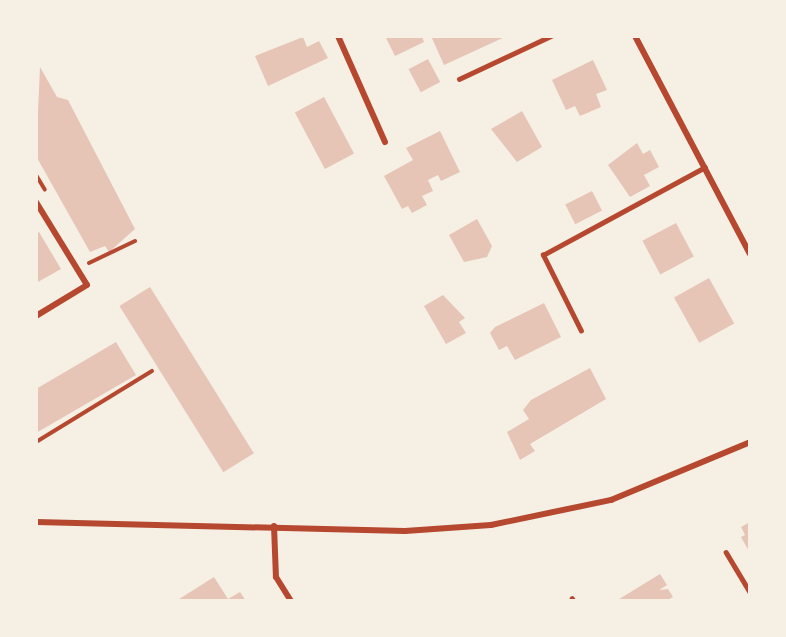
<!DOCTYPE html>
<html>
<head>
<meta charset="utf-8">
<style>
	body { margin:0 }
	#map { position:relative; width:786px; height:637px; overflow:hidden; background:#f6efe4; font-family:Rubik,sans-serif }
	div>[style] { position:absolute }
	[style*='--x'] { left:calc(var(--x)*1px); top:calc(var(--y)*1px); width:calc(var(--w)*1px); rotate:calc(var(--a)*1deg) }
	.building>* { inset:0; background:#e6c5b7; transform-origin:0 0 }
	.path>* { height:4px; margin:-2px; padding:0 2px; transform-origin:2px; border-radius:2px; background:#b5482f }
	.service>* { height:4.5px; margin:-2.25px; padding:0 2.25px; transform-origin:2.25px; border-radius:2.25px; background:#b5482f }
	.minor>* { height:6px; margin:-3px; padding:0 3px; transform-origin:3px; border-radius:3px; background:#b5482f }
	span { translate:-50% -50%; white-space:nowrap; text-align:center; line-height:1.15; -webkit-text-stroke:5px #f6efe4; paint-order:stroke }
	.frame { position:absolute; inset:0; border:38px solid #f6efe4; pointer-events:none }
</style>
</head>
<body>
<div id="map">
	<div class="building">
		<div style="clip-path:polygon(385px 36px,422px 36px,424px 42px,395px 56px)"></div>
		<div style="clip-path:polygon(431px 36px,507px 36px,444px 65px)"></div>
		<div style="clip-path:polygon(303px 37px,307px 47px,319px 41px,328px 58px,268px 86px,255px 56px)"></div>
		<div style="left:428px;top:59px;width:26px;height:22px;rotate:62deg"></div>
		<div style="clip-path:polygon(593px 60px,607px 90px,596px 94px,601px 107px,580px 116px,575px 106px,566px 110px,552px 80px)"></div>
		<div style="clip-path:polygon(40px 67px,57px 97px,68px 100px,135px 229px,109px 252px,105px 246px,90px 252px,36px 156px)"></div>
		<div style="left:324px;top:97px;width:64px;height:33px;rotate:62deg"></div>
		<div style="clip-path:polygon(522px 111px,542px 147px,517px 162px,491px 129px)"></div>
		<div style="clip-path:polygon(440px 131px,460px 172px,441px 181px,438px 175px,428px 180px,433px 191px,422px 196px,427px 205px,412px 213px,408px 206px,402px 209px,384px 176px,413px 160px,406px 148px)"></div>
		<div style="clip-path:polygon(637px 143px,643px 154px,650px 150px,659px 167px,644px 175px,650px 186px,630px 197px,608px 165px)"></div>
		<div style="left:592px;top:191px;width:22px;height:30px;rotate:63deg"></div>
		<div style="clip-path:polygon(477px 219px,492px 246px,487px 257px,464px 262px,449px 235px)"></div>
		<div style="left:676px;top:223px;width:38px;height:38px;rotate:62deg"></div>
		<div style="clip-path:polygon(39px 232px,61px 269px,36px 283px,36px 234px)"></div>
		<div style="left:709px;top:278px;width:52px;height:40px;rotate:61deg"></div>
		<div style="left:150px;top:287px;width:196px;height:36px;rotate:58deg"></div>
		<div style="clip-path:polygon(443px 295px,465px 318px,459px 322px,466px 333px,446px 344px,424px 306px)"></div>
		<div style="clip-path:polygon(544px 303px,561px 337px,515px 360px,507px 346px,499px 350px,490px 333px,495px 327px)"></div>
		<div style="clip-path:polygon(116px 342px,136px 375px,36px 433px,36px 389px)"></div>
		<div style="clip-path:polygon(590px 368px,606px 399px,530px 444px,535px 451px,520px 460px,507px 432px,529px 419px,523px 410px,531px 400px)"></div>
		<div style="clip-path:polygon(750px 522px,750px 553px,741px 537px,745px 535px,741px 527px)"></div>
		<div style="clip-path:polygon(660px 574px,667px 585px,659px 590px,668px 589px,673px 597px,666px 601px,616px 601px)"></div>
		<div style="clip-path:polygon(214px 577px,228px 599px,240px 592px,246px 601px,176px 601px)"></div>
	</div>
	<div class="path">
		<div style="--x:36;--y:175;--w:17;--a:59"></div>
		<div style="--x:89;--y:263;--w:51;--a:-25.6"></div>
		<div style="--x:36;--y:442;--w:136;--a:-31.5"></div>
	</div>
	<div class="service">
		<div style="--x:459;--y:79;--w:102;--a:-25.1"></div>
		<div style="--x:581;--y:331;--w:85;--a:-116.6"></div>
		<div style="--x:543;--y:255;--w:184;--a:-28.5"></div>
		<div style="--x:726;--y:552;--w:47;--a:59"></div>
		<div style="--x:572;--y:598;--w:4;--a:56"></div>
	</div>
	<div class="minor">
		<div style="--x:338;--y:36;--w:116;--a:66.1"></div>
		<div style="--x:635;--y:36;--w:246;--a:62.2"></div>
		<div style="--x:36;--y:202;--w:97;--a:58.4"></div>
		<div style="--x:87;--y:285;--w:60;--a:148.7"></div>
		<div style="--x:36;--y:522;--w:369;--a:1.4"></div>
		<div style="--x:405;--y:531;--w:86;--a:-4"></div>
		<div style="--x:491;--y:525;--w:123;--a:-11.8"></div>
		<div style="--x:611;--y:500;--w:151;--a:-22.6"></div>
		<div style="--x:274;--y:526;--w:51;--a:87.8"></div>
		<div style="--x:276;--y:577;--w:28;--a:58"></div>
	</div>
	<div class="frame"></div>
</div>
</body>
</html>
